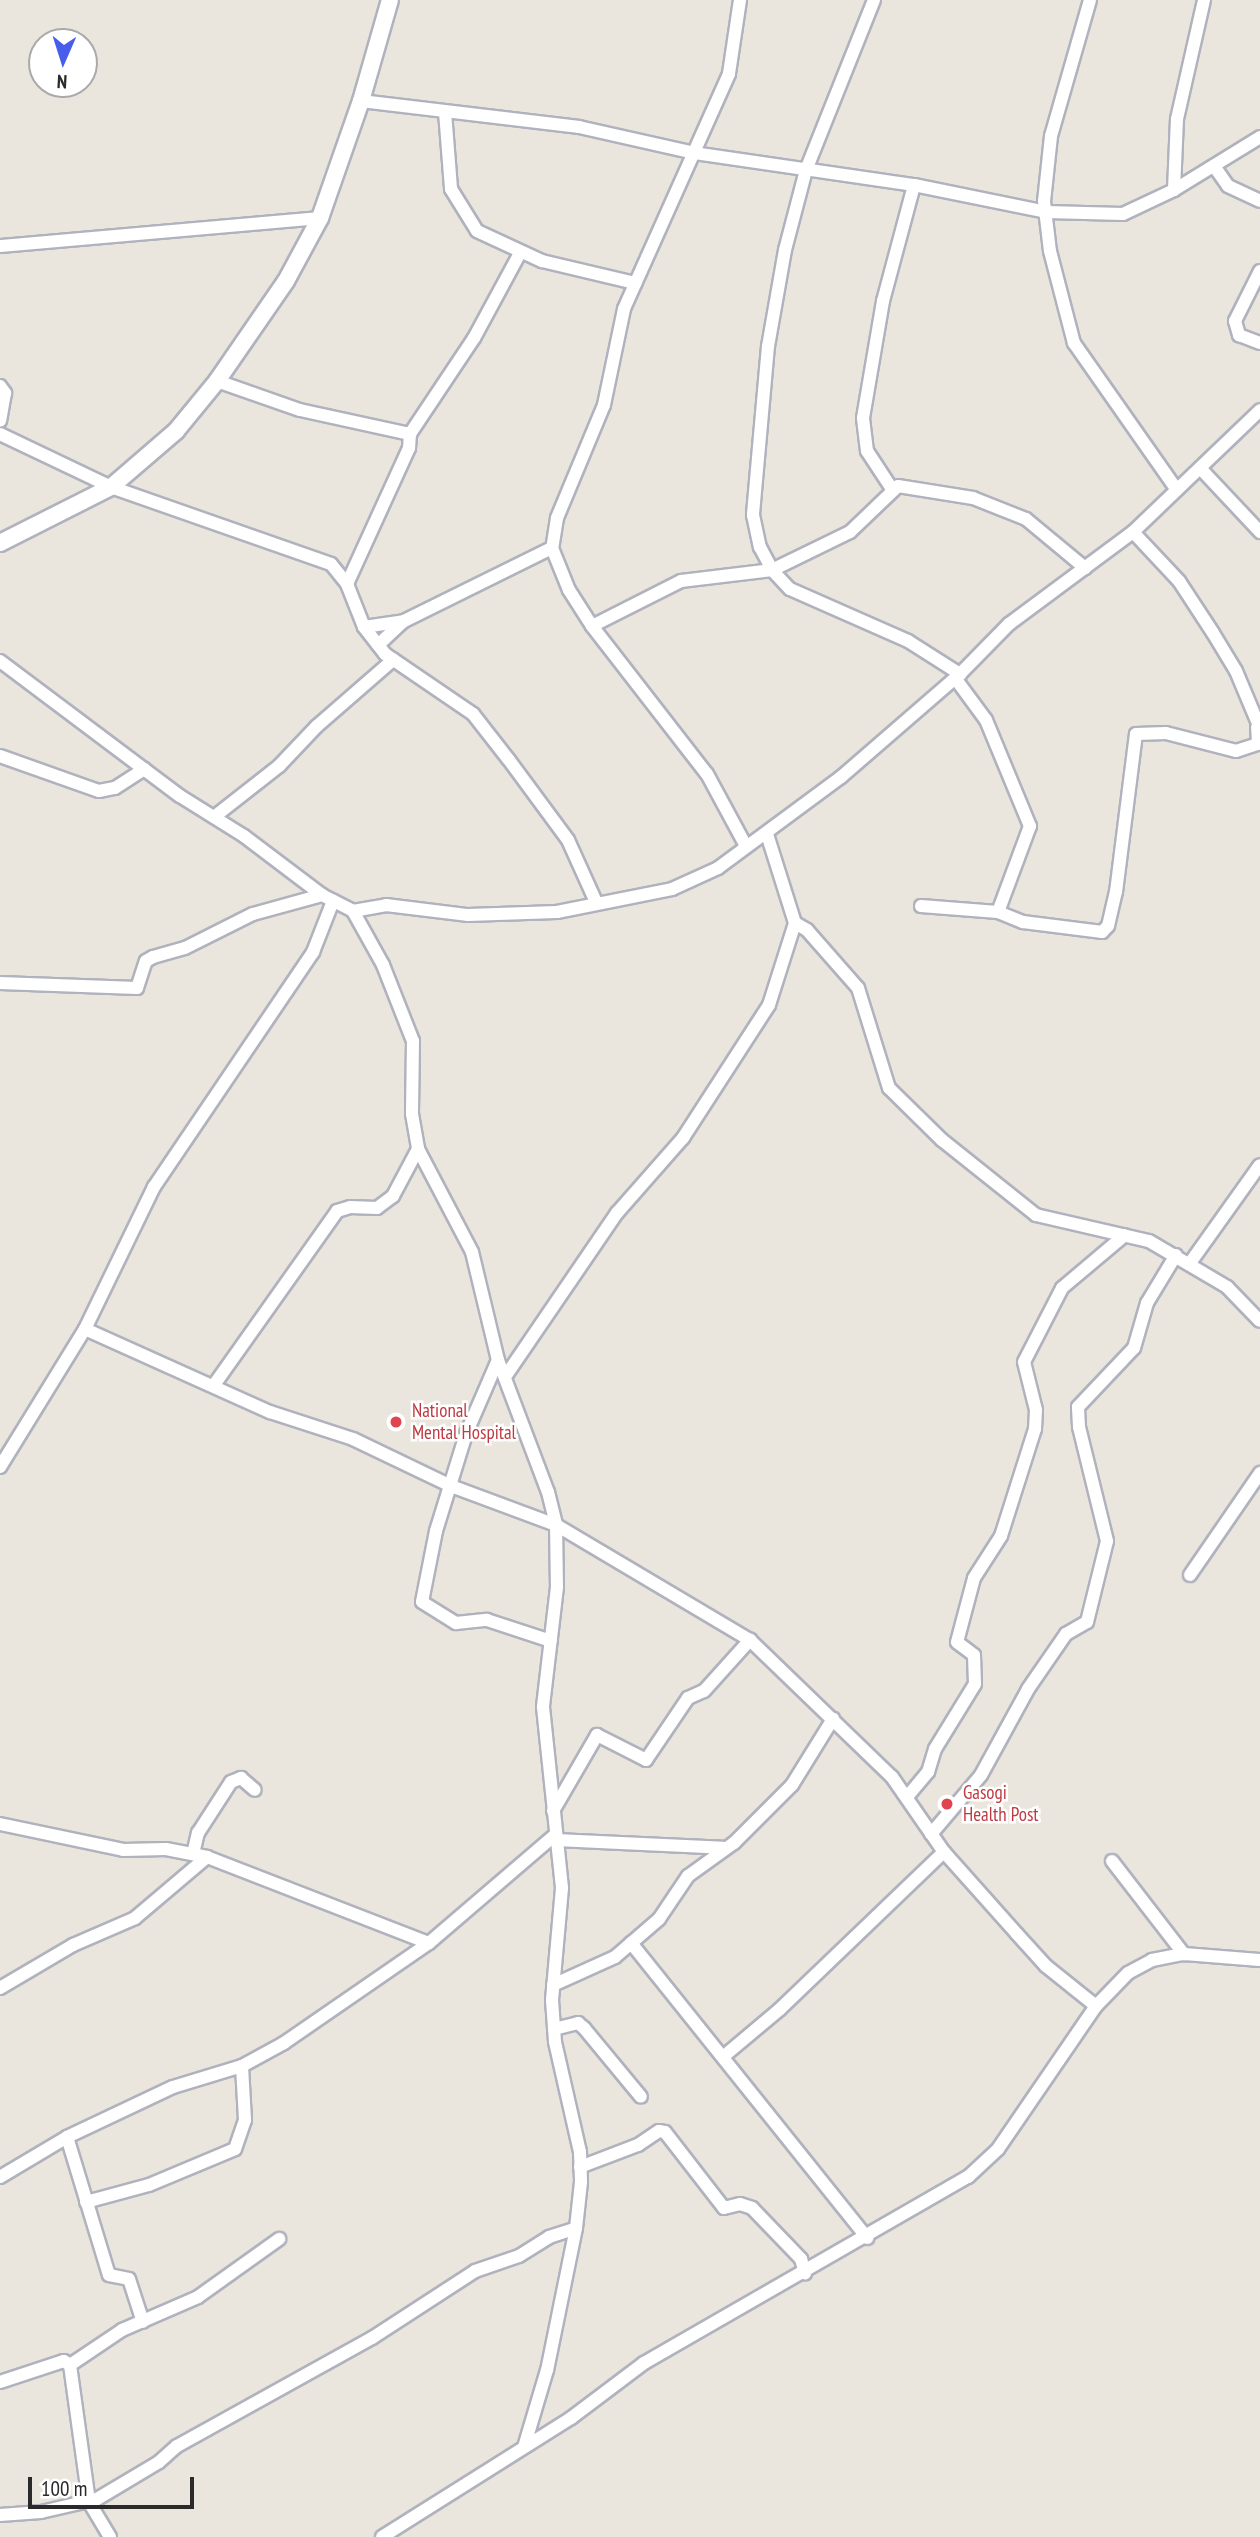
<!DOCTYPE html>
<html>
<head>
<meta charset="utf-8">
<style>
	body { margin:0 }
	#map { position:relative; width:1260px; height:2537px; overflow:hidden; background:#ebe6dd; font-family:"PT Sans Narrow",sans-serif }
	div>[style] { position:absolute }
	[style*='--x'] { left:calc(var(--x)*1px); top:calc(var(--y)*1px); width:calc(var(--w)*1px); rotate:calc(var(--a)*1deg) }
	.roads { filter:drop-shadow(2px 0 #b0b2bd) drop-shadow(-2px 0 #b0b2bd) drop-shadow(0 2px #b0b2bd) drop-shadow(0 -2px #b0b2bd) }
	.minor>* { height:12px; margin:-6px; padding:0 6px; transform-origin:6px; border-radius:6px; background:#fff }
	.tertiary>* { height:16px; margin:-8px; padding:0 8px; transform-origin:8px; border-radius:8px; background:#fff }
	.dots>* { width:19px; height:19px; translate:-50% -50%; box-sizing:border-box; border:4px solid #fff; border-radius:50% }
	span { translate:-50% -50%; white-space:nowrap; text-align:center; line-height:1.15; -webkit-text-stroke:5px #fff; paint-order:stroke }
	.health-label { font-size:19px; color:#be3a42 }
	.left { translate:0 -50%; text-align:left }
	.north { position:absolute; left:28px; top:28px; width:70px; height:70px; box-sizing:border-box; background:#fff; border:2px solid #aaa; border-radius:50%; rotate:183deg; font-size:19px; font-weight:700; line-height:28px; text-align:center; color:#2a2a2a }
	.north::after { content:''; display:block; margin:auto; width:24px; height:32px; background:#495dec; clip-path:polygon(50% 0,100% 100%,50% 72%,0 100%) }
	.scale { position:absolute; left:28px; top:2477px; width:166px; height:32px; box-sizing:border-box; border:4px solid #2a2a2a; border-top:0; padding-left:9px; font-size:21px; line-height:24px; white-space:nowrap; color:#2a2a2a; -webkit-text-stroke:5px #fff; paint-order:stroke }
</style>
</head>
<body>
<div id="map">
	<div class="roads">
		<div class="minor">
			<div style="--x:740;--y:0;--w:75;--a:98.5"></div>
			<div style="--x:729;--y:74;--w:257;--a:114.1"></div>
			<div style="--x:624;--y:309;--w:98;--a:101.8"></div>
			<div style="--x:604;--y:405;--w:122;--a:112.6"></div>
			<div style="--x:557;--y:518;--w:30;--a:99"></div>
			<div style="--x:552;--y:548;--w:45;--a:68"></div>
			<div style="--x:569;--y:590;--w:43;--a:57.4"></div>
			<div style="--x:592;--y:626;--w:187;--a:52.2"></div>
			<div style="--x:707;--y:774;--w:82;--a:61.6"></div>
			<div style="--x:874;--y:0;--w:183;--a:111.8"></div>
			<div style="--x:806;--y:170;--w:83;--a:104.7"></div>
			<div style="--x:785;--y:250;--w:97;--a:100"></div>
			<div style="--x:768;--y:346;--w:170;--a:95.1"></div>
			<div style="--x:753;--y:515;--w:33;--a:78"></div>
			<div style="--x:760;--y:547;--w:26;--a:62"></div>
			<div style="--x:772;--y:570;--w:26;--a:47"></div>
			<div style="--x:790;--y:589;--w:129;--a:23.8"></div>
			<div style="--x:908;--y:641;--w:62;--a:32.4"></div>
			<div style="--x:1090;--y:0;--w:141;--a:106"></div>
			<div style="--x:1051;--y:136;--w:65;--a:96.1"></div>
			<div style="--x:1044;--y:201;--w:50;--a:83.2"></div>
			<div style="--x:1050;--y:251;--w:95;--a:75.4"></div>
			<div style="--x:1074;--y:343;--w:179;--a:55"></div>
			<div style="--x:361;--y:101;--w:220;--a:6.8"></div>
			<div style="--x:579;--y:127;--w:118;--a:12.7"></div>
			<div style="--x:694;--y:153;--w:222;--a:8.3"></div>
			<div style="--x:914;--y:185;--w:136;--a:11.5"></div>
			<div style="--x:1047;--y:212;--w:76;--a:1.5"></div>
			<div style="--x:1123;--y:214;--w:56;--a:-25.2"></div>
			<div style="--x:1174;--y:190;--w:101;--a:-31.6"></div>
			<div style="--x:445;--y:112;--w:77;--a:85.5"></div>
			<div style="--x:451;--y:189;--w:49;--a:58.2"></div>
			<div style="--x:477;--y:231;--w:72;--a:24.8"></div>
			<div style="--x:542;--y:261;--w:96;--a:13.3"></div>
			<div style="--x:1214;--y:166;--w:24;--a:55"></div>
			<div style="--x:1228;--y:186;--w:35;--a:25"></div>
			<div style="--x:1174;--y:190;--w:71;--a:-87.6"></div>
			<div style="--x:1177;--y:119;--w:122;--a:-77.2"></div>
			<div style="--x:0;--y:246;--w:321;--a:-5"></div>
			<div style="--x:520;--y:253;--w:97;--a:118.4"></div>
			<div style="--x:474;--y:338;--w:115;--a:123.7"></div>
			<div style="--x:410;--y:434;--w:14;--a:94"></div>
			<div style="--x:409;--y:448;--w:149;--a:114.5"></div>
			<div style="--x:347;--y:584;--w:46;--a:68.4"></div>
			<div style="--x:364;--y:627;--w:34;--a:52"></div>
			<div style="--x:385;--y:654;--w:107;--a:34.3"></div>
			<div style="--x:473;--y:714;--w:58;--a:52"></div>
			<div style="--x:509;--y:760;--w:99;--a:53.6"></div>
			<div style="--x:568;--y:840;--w:68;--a:65.7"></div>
			<div style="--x:1260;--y:271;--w:56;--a:116.6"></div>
			<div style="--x:1235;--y:321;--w:15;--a:74"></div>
			<div style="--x:1239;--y:335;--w:22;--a:21"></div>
			<div style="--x:217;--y:381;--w:88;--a:19.3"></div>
			<div style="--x:300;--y:410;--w:113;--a:12.3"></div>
			<div style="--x:0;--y:386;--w:9;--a:54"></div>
			<div style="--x:5;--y:393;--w:28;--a:100"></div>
			<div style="--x:0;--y:434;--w:123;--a:25.5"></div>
			<div style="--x:111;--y:487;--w:233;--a:19.3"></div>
			<div style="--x:331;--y:564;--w:26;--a:51"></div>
			<div style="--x:1200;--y:468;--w:88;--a:46.8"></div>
			<div style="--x:892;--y:489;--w:45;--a:-123.3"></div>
			<div style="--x:867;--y:451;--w:33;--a:-97"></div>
			<div style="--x:863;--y:418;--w:119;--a:-80.3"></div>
			<div style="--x:883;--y:301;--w:120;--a:-75"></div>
			<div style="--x:1133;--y:532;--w:67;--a:46.8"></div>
			<div style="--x:1179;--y:581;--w:62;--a:56.8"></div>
			<div style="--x:1213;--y:633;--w:44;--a:58.8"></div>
			<div style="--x:1236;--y:671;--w:62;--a:67.2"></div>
			<div style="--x:592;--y:626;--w:100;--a:-26.8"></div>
			<div style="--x:681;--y:581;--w:92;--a:-6.9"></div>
			<div style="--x:772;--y:570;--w:87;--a:-26"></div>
			<div style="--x:850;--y:532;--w:66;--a:-43.8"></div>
			<div style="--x:898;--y:486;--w:76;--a:9.1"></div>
			<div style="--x:973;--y:498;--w:57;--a:21.6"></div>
			<div style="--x:1026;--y:519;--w:77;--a:39.7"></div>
			<div style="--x:364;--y:627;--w:40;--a:-8.5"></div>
			<div style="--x:378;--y:645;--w:35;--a:-43"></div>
			<div style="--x:404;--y:621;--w:165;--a:-26.3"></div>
			<div style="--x:0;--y:661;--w:225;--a:36.9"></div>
			<div style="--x:180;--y:796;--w:75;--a:32"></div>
			<div style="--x:244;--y:836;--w:98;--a:37.1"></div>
			<div style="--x:322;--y:895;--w:35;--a:27"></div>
			<div style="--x:353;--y:911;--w:62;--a:60.9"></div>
			<div style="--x:383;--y:965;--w:82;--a:68.5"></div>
			<div style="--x:413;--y:1041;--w:73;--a:90.8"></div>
			<div style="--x:412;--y:1114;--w:36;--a:80"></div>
			<div style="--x:418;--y:1149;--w:116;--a:62.3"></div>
			<div style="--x:472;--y:1252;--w:111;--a:76.5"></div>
			<div style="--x:498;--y:1360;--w:141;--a:69.3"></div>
			<div style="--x:548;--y:1492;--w:34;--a:76"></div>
			<div style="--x:556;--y:1525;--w:62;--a:89.1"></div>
			<div style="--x:557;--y:1587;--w:121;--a:96.7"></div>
			<div style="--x:543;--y:1707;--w:182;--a:84"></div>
			<div style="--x:562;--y:1888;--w:112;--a:95.1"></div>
			<div style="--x:552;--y:2000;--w:42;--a:85.9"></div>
			<div style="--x:555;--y:2042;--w:113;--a:77.2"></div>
			<div style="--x:580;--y:2152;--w:30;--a:88"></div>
			<div style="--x:581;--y:2182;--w:46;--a:96.2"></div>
			<div style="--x:576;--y:2228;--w:145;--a:101.5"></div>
			<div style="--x:547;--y:2370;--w:80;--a:106.6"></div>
			<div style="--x:955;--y:678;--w:52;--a:53.6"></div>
			<div style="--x:986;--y:720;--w:115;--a:67.5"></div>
			<div style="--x:1030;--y:826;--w:92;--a:110.4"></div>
			<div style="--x:0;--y:756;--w:105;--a:19.5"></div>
			<div style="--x:99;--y:791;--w:16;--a:-11"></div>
			<div style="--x:115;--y:788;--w:35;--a:-33"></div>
			<div style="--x:214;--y:817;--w:83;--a:-38.1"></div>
			<div style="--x:279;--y:766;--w:55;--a:-46.5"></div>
			<div style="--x:317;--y:726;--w:101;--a:-41"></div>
			<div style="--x:921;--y:906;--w:77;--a:4.5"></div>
			<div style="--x:998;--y:912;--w:27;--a:22"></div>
			<div style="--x:1023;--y:922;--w:80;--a:7.2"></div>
			<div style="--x:1102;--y:932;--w:8;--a:-45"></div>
			<div style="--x:1108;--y:926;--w:35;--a:-77"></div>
			<div style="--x:1116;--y:892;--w:159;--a:-82.8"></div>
			<div style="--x:1136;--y:734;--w:30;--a:-2"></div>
			<div style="--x:1166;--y:733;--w:72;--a:14.4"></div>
			<div style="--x:1236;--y:751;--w:23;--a:-18"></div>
			<div style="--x:1258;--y:744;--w:17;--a:-93"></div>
			<div style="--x:353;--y:911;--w:34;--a:-10"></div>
			<div style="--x:386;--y:905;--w:83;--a:7"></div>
			<div style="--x:468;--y:915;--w:89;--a:-1.9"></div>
			<div style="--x:557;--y:912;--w:117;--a:-11.3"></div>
			<div style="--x:672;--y:889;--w:51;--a:-24.5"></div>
			<div style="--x:718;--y:868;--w:153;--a:-36.5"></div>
			<div style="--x:841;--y:777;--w:157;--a:-40.9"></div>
			<div style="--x:960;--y:674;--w:70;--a:-45.6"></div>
			<div style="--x:1009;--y:624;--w:154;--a:-36.6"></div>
			<div style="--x:1133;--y:532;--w:176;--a:-43.8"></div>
			<div style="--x:795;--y:923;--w:14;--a:30"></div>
			<div style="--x:807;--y:930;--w:77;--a:48.7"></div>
			<div style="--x:858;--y:988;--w:105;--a:72.8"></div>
			<div style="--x:889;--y:1088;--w:74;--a:44.5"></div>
			<div style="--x:942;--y:1140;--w:120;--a:38.6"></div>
			<div style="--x:1036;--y:1215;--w:116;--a:13"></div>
			<div style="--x:1149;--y:1241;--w:91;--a:30.5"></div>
			<div style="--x:1227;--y:1287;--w:47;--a:45.9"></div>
			<div style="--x:0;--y:983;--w:137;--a:2.1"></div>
			<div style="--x:137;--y:988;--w:28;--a:-72"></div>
			<div style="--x:146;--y:961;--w:8;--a:-30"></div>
			<div style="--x:153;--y:957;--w:33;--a:-16"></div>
			<div style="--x:185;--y:948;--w:76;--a:-26.6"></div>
			<div style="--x:253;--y:914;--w:72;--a:-15.4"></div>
			<div style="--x:1190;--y:1263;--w:120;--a:-54.5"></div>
			<div style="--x:85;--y:1329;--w:203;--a:24.2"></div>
			<div style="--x:270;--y:1412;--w:87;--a:18"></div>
			<div style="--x:353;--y:1439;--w:109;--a:25.6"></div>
			<div style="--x:451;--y:1486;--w:112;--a:20.4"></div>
			<div style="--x:556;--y:1525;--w:226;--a:30.7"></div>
			<div style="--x:750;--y:1640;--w:197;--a:44"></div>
			<div style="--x:892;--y:1777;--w:91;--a:55.3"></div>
			<div style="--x:944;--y:1852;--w:110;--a:48.3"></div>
			<div style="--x:1017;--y:1934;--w:43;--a:47.8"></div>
			<div style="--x:1046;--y:1966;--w:64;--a:38.7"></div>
			<div style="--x:498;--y:1360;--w:81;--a:113.4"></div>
			<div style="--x:466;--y:1434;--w:102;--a:107.2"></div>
			<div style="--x:436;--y:1531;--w:72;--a:101.2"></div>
			<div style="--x:422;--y:1602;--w:40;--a:32"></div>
			<div style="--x:456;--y:1623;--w:31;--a:-6"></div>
			<div style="--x:487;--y:1620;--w:67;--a:18.2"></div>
			<div style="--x:505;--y:1377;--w:199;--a:-55.7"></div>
			<div style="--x:617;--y:1213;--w:100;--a:-48.7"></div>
			<div style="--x:683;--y:1138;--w:158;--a:-57.1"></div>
			<div style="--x:769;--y:1005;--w:86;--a:-72.4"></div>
			<div style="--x:795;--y:923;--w:93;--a:-107.5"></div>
			<div style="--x:214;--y:1385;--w:213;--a:-54.7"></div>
			<div style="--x:337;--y:1211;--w:14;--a:-17"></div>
			<div style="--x:350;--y:1207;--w:27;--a:2"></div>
			<div style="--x:377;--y:1208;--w:20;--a:-37"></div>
			<div style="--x:393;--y:1196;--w:53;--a:-62"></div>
			<div style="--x:0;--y:1467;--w:162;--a:-58.4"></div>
			<div style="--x:85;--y:1329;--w:158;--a:-64.1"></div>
			<div style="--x:154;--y:1187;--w:284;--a:-55.9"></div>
			<div style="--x:313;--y:952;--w:55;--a:-68.6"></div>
			<div style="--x:1190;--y:1575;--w:124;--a:-55.5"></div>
			<div style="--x:907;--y:1797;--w:33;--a:-50"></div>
			<div style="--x:928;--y:1772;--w:24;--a:-73"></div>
			<div style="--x:935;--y:1749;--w:76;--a:-58.4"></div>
			<div style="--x:975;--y:1684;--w:29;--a:-92"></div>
			<div style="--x:974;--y:1655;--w:21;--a:-143"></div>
			<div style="--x:957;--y:1642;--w:66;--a:-75.1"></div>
			<div style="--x:974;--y:1578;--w:50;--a:-57.3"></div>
			<div style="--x:1001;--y:1536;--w:112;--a:-72.4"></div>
			<div style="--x:1035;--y:1429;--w:19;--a:-87"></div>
			<div style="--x:1036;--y:1410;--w:49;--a:-104"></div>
			<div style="--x:1024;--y:1362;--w:83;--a:-62.8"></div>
			<div style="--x:1062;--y:1288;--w:82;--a:-40.1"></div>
			<div style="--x:553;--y:1811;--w:88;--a:-59.9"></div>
			<div style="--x:597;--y:1735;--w:55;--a:27"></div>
			<div style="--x:646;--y:1760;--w:75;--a:-55.9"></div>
			<div style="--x:688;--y:1698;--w:17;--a:-24"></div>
			<div style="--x:704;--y:1691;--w:69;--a:-48"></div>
			<div style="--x:0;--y:1824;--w:126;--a:11.9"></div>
			<div style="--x:123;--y:1850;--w:43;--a:-1.3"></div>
			<div style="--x:166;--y:1849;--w:42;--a:11"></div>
			<div style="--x:207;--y:1857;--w:238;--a:21.2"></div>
			<div style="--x:931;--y:1834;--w:77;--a:-49.7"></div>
			<div style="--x:981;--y:1775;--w:98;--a:-61.3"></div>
			<div style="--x:1028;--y:1689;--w:67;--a:-55.4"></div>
			<div style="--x:1066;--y:1634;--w:24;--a:-30"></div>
			<div style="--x:1087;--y:1622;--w:83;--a:-76.1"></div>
			<div style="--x:1107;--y:1541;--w:117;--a:-103.8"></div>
			<div style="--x:1079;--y:1427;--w:20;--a:-93"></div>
			<div style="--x:1078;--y:1407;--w:81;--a:-46.5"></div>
			<div style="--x:1134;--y:1348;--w:47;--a:-73.9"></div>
			<div style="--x:1147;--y:1303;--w:56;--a:-58.9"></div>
			<div style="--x:556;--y:1840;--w:167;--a:2.7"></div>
			<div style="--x:193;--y:1854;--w:22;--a:-77"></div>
			<div style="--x:198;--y:1833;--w:61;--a:-57.1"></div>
			<div style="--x:231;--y:1782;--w:11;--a:-22"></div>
			<div style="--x:241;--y:1778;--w:18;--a:41"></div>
			<div style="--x:1112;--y:1861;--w:118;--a:52.3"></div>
			<div style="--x:631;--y:1943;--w:378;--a:51.3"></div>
			<div style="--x:553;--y:1985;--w:68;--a:-24.3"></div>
			<div style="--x:615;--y:1957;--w:58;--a:-40.8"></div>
			<div style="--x:659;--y:1919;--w:52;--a:-56"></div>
			<div style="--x:688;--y:1876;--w:57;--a:-35.7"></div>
			<div style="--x:734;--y:1843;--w:82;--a:-45"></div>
			<div style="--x:792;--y:1785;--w:78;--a:-58.2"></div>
			<div style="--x:0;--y:1988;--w:85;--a:-30.5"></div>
			<div style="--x:73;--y:1945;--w:68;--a:-23.5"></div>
			<div style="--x:135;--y:1918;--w:94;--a:-40.3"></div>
			<div style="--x:554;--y:2029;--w:25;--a:-14"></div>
			<div style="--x:578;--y:2023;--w:8;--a:40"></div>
			<div style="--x:584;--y:2028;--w:89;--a:50.4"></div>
			<div style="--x:724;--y:2056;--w:73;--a:-40"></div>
			<div style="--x:780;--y:2009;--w:227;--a:-43.8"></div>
			<div style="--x:67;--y:2137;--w:144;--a:73.1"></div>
			<div style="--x:109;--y:2275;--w:20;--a:11"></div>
			<div style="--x:129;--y:2279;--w:45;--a:72"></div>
			<div style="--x:580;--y:2167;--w:62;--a:-20.8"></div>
			<div style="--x:638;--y:2145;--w:25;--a:-34"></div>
			<div style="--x:659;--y:2131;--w:6;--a:9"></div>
			<div style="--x:665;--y:2132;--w:96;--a:52.2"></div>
			<div style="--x:724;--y:2208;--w:16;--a:-14"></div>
			<div style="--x:740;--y:2204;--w:13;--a:18"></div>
			<div style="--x:752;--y:2208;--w:71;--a:46.1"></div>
			<div style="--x:801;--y:2259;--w:15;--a:74"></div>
			<div style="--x:0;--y:2177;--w:78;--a:-30.8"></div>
			<div style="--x:67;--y:2137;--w:117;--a:-25.3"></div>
			<div style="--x:173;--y:2087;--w:72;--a:-16.9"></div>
			<div style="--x:242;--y:2066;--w:48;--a:-28.7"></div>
			<div style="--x:284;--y:2043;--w:176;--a:-34.6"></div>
			<div style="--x:429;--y:1943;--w:166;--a:-40.6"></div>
			<div style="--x:86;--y:2202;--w:65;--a:-15.1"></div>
			<div style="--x:149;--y:2185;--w:93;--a:-22.7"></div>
			<div style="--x:235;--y:2149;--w:31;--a:-71"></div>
			<div style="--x:245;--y:2120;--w:54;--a:-93.2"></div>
			<div style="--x:70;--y:2365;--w:63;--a:-33.9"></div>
			<div style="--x:122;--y:2330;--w:83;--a:-23.5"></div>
			<div style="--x:198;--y:2297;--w:100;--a:-35.6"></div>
			<div style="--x:0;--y:2382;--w:67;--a:-18.2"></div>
			<div style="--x:64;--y:2361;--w:7;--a:34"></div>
			<div style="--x:70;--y:2365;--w:138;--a:82.1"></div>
			<div style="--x:89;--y:2502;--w:41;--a:59"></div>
			<div style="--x:0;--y:2515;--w:41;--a:-4.2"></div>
			<div style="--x:41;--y:2512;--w:57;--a:-13.1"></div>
			<div style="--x:97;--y:2499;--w:72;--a:-30.8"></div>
			<div style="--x:159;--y:2462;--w:24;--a:-42"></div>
			<div style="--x:177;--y:2446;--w:223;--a:-29"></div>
			<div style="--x:372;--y:2338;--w:123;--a:-33"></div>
			<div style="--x:475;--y:2271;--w:46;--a:-18.8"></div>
			<div style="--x:519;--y:2256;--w:36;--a:-32"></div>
			<div style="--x:549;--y:2237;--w:28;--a:-18"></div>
			<div style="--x:382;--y:2537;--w:223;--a:-32.2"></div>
			<div style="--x:571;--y:2418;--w:91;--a:-37"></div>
			<div style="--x:644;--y:2363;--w:374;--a:-29.9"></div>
			<div style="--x:968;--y:2177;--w:41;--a:-43"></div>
			<div style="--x:998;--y:2149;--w:173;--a:-55.6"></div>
			<div style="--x:1096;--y:2006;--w:46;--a:-45.9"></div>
			<div style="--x:1128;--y:1973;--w:27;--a:-28"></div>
			<div style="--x:1152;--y:1960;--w:33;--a:-11"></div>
			<div style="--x:1184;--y:1954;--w:76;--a:4.5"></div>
		</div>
		<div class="tertiary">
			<div style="--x:0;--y:543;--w:124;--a:-26.8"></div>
			<div style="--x:111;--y:487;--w:86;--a:-40.7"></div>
			<div style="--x:176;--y:431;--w:65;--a:-50.6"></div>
			<div style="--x:217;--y:381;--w:121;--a:-55.4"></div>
			<div style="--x:286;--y:281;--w:72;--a:-61.6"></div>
			<div style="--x:320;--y:218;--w:124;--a:-70.7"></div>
			<div style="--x:361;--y:101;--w:105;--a:-74"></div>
		</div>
	</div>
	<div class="dots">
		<div style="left:396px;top:1422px;background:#e0444e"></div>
		<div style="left:947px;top:1804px;background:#e0444e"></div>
	</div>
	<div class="health-label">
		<span class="left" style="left:412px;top:1422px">National<br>Mental Hospital</span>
		<span class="left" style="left:963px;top:1804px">Gasogi<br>Health Post</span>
	</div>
	<div class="north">N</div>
	<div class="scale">100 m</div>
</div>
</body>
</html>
